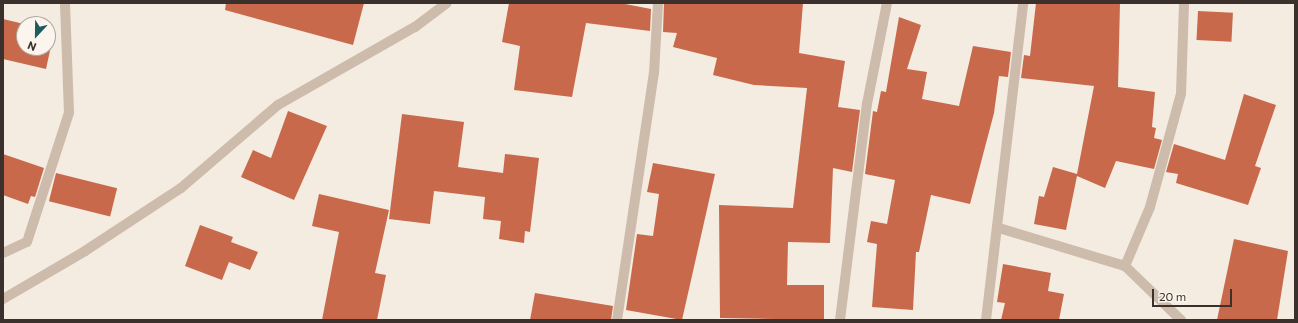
<!DOCTYPE html>
<html>
<head>
<meta charset="utf-8">
<style>
	body { margin:0 }
	#map { position:relative; width:1298px; height:323px; overflow:hidden; background:#f4ebe1; font-family:Commissioner,sans-serif }
	div>[style] { position:absolute }
	[style*='--x'] { left:calc(var(--x)*1px); top:calc(var(--y)*1px); width:calc(var(--w)*1px); rotate:calc(var(--a)*1deg) }
	.building>* { inset:0; background:#c8694b; transform-origin:0 0 }
	.minor>* { height:10px; margin:-5px; padding:0 5px; transform-origin:5px; border-radius:5px; background:#cdbbac }
	span { translate:-50% -50%; white-space:nowrap; text-align:center; line-height:1.15; -webkit-text-stroke:3.5px #fbf5ee; paint-order:stroke }
	.frame { position:absolute; inset:0; border:4px solid #3b302b; pointer-events:none }
	.north { position:absolute; left:16px; top:16px; width:40px; height:40px; box-sizing:border-box; background:#fbf5ee; border:1px solid #aea6a0; border-radius:50%; rotate:202deg; font-size:11px; font-weight:700; line-height:16px; text-align:center; color:#3b302b }
	.north::after { content:''; display:block; margin:auto; width:14px; height:18px; background:#1f5a5e; clip-path:polygon(50% 0,100% 100%,50% 72%,0 100%) }
	.scale { position:absolute; left:1152px; top:289px; width:80px; height:18px; box-sizing:border-box; border:2px solid #3b302b; border-top:0; padding-left:5px; font-size:12px; line-height:14px; white-space:nowrap; color:#3b302b; -webkit-text-stroke:3px #fbf5ee; paint-order:stroke }
</style>
</head>
<body>
<div id="map">
	<div class="building">
		<div style="clip-path:polygon(226px 3px,364px 3px,353px 45px,225px 10px)"></div>
		<div style="clip-path:polygon(509px 3px,620px 3px,651px 9px,650px 31px,586px 23px,572px 97px,514px 90px,520px 46px,502px 42px)"></div>
		<div style="clip-path:polygon(664px 3px,803px 3px,799px 53px,845px 61px,838px 107px,860px 110px,852px 172px,833px 168px,830px 243px,788px 242px,787px 285px,824px 285px,824px 320px,720px 318px,719px 205px,793px 208px,807px 88px,754px 85px,713px 75px,717px 58px,673px 47px,677px 33px,663px 32px)"></div>
		<div style="clip-path:polygon(1036px 3px,1120px 3px,1118px 87px,1155px 92px,1152px 127px,1156px 128px,1154px 138px,1162px 140px,1154px 169px,1116px 161px,1105px 188px,1077px 176px,1066px 230px,1034px 224px,1039px 196px,1044px 197px,1053px 167px,1077px 174px,1094px 86px,1021px 78px,1024px 55px,1030px 56px)"></div>
		<div style="left:1198px;top:11px;width:35px;height:29px;rotate:3deg"></div>
		<div style="clip-path:polygon(899px 17px,921px 25px,907px 69px,927px 72px,922px 99px,959px 106px,973px 46px,1011px 52px,1008px 77px,999px 76px,994px 113px,970px 204px,931px 195px,919px 252px,916px 252px,913px 310px,872px 307px,877px 244px,867px 242px,871px 221px,887px 224px,895px 180px,865px 174px,873px 111px,877px 112px,881px 91px,886px 92px)"></div>
		<div style="clip-path:polygon(3px 19px,24px 24px,24px 48px,51px 46px,46px 69px,3px 59px)"></div>
		<div style="clip-path:polygon(1244px 94px,1276px 105px,1255px 166px,1261px 168px,1248px 205px,1176px 183px,1178px 174px,1166px 172px,1174px 144px,1225px 160px)"></div>
		<div style="clip-path:polygon(288px 111px,327px 126px,294px 200px,241px 177px,253px 150px,271px 158px)"></div>
		<div style="clip-path:polygon(402px 114px,464px 122px,458px 167px,503px 173px,505px 154px,539px 158px,530px 232px,525px 231px,524px 243px,499px 239px,501px 221px,483px 219px,485px 197px,434px 191px,430px 224px,389px 219px)"></div>
		<div style="clip-path:polygon(3px 154px,44px 168px,35px 197px,31px 196px,28px 204px,3px 195px)"></div>
		<div style="clip-path:polygon(653px 163px,715px 174px,682px 320px,626px 310px,637px 234px,653px 236px,659px 194px,647px 192px)"></div>
		<div style="left:56px;top:173px;width:63px;height:29px;rotate:14deg"></div>
		<div style="clip-path:polygon(319px 194px,389px 210px,375px 273px,386px 275px,377px 320px,322px 320px,339px 232px,312px 226px)"></div>
		<div style="clip-path:polygon(200px 225px,233px 237px,231px 242px,258px 252px,250px 270px,229px 262px,222px 280px,185px 266px)"></div>
		<div style="clip-path:polygon(1234px 239px,1288px 251px,1277px 320px,1217px 320px)"></div>
		<div style="clip-path:polygon(1003px 264px,1051px 273px,1048px 291px,1064px 294px,1059px 320px,1001px 320px,1005px 303px,997px 302px)"></div>
		<div style="clip-path:polygon(535px 293px,613px 306px,611px 320px,530px 320px)"></div>
	</div>
	<div class="minor">
		<div style="--x:999;--y:228;--w:132;--a:16.8"></div>
		<div style="--x:1125;--y:266;--w:78;--a:44"></div>
		<div style="--x:3;--y:253;--w:26;--a:-25"></div>
		<div style="--x:27;--y:242;--w:136;--a:-72"></div>
		<div style="--x:69;--y:113;--w:110;--a:-92.1"></div>
		<div style="--x:1125;--y:266;--w:64;--a:-67"></div>
		<div style="--x:1150;--y:207;--w:117;--a:-74.7"></div>
		<div style="--x:1181;--y:94;--w:91;--a:-88.1"></div>
		<div style="--x:3;--y:299;--w:95;--a:-30.3"></div>
		<div style="--x:85;--y:251;--w:115;--a:-33.3"></div>
		<div style="--x:181;--y:188;--w:128;--a:-40.6"></div>
		<div style="--x:278;--y:105;--w:158;--a:-29.7"></div>
		<div style="--x:415;--y:27;--w:40;--a:-37"></div>
		<div style="--x:617;--y:320;--w:250;--a:-81.5"></div>
		<div style="--x:654;--y:73;--w:70;--a:-86.7"></div>
		<div style="--x:840;--y:320;--w:218;--a:-82.9"></div>
		<div style="--x:867;--y:104;--w:103;--a:-78.8"></div>
		<div style="--x:986;--y:320;--w:319;--a:-83.3"></div>
	</div>
	<div class="frame"></div>
	<div class="north">N</div>
	<div class="scale">20 m</div>
</div>
</body>
</html>
